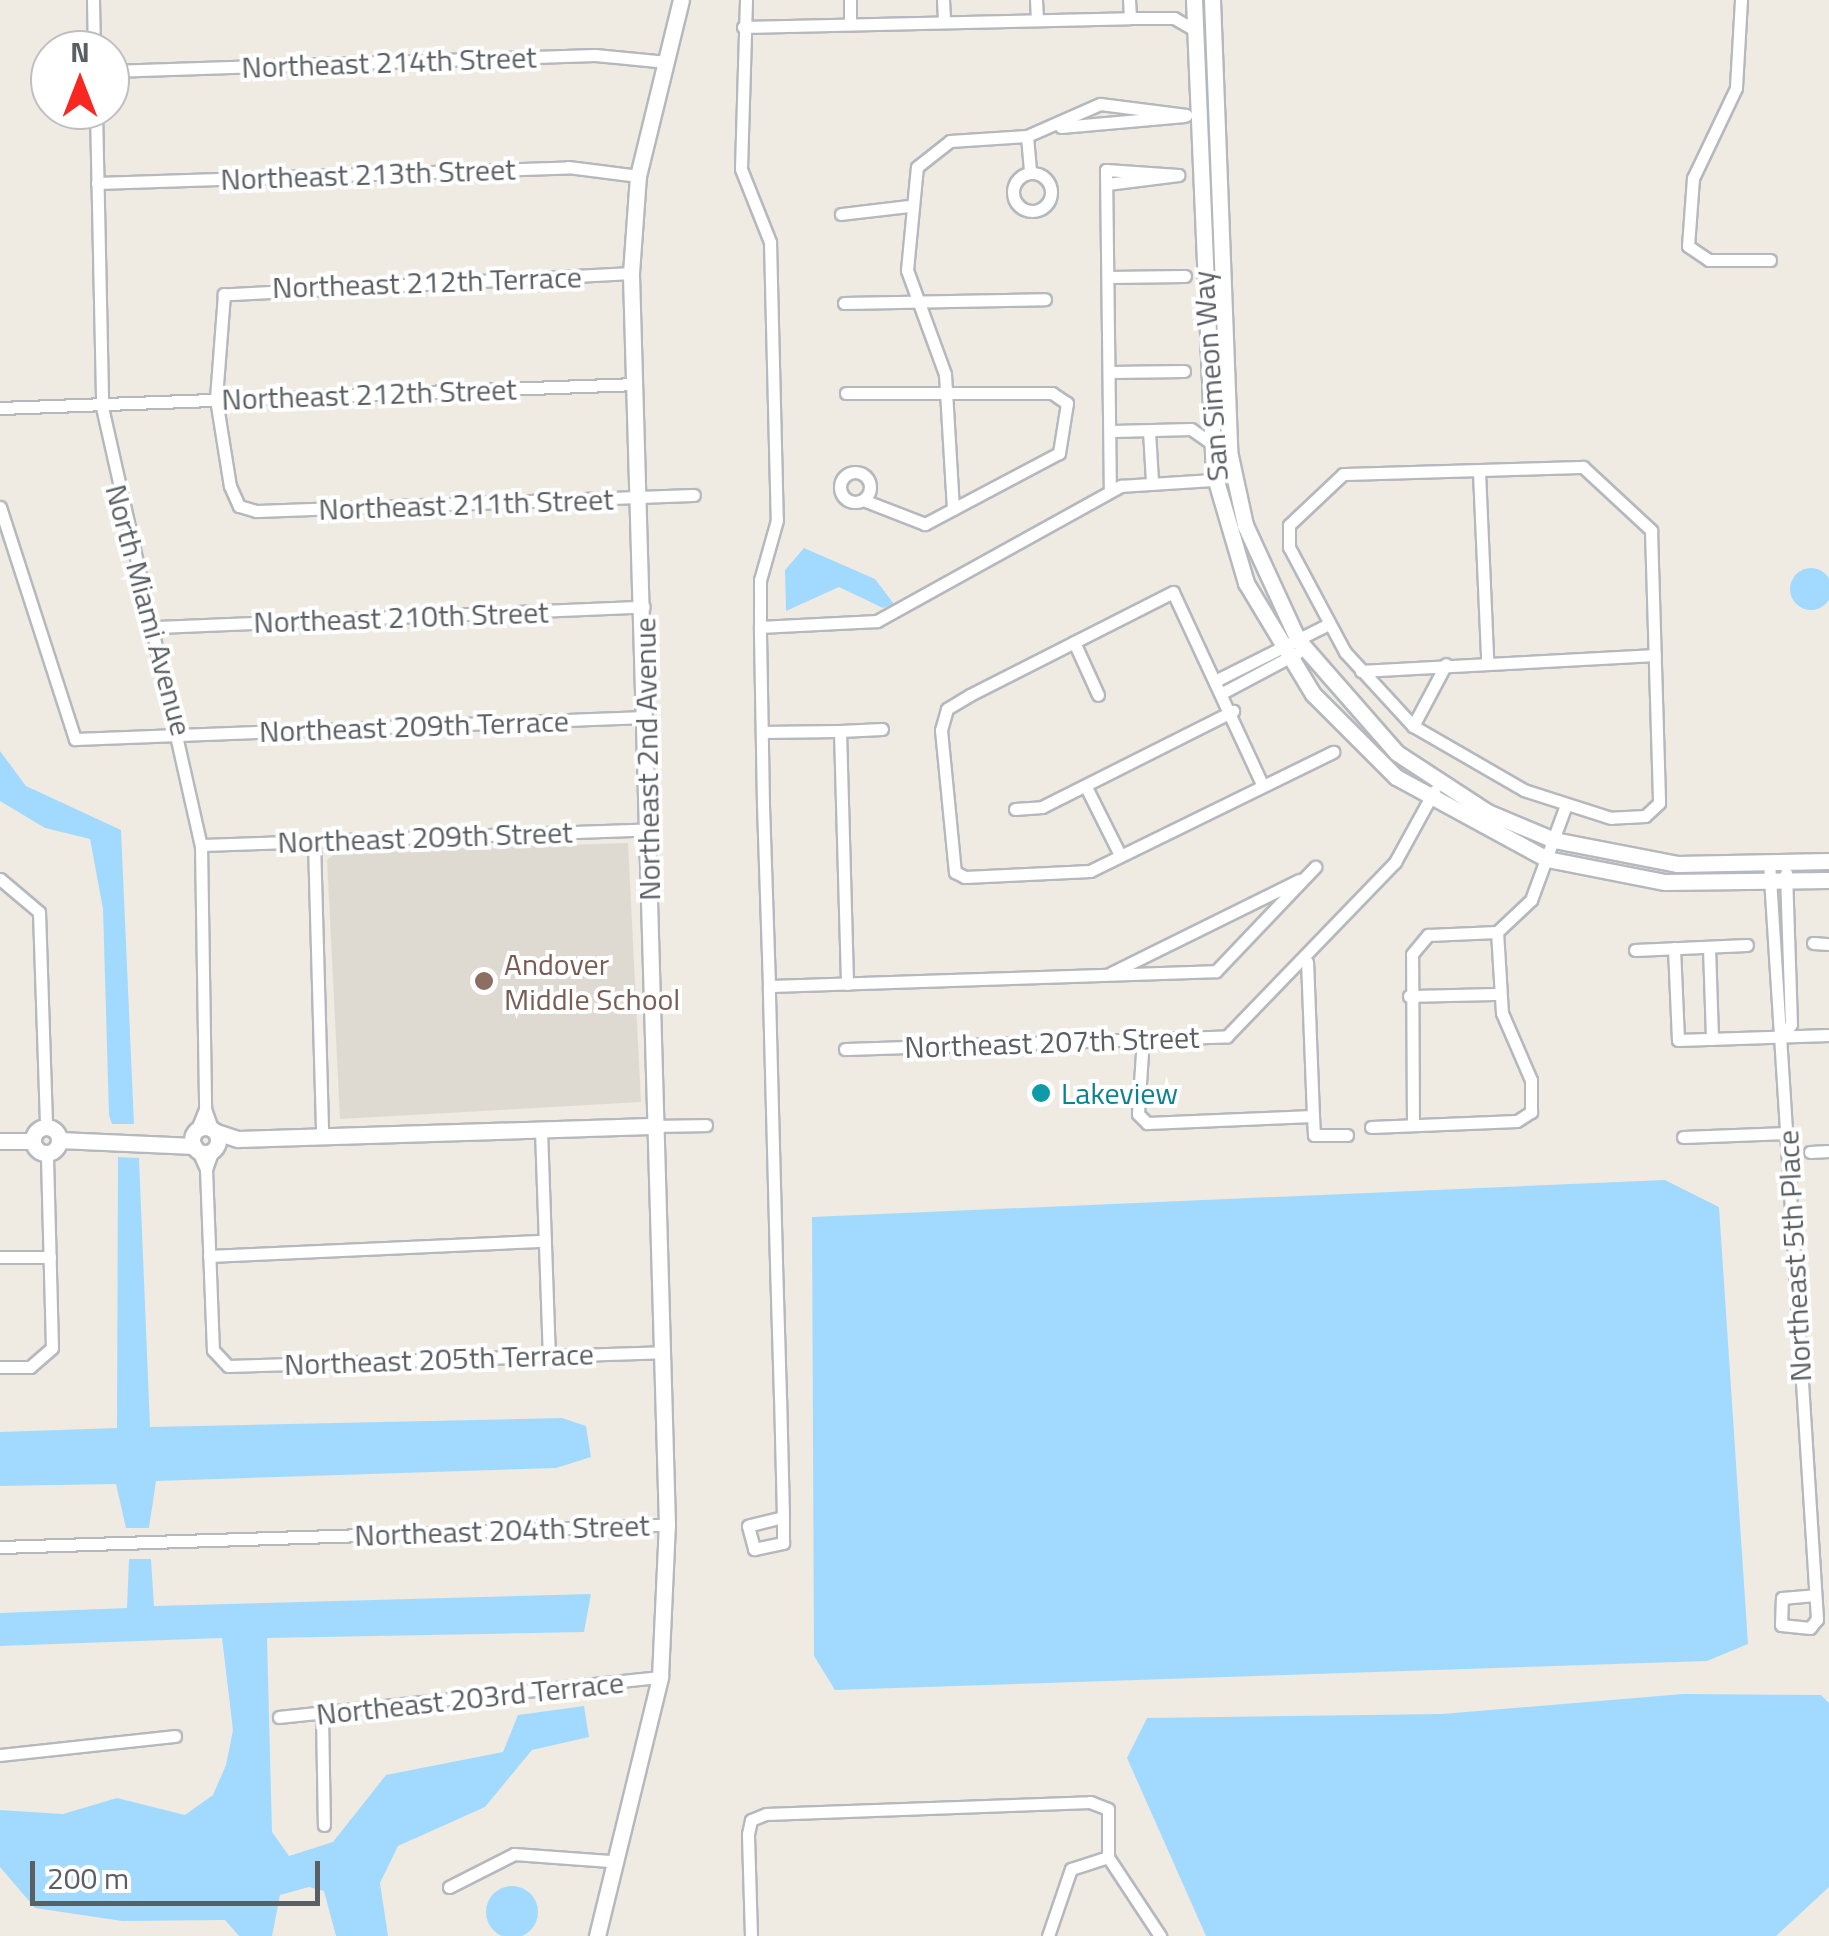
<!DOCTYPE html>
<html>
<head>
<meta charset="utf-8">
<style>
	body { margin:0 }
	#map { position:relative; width:1829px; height:1936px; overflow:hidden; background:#efebe2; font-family:"Titillium Web",sans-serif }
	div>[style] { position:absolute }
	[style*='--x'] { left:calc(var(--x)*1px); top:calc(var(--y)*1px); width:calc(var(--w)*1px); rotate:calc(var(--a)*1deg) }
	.education>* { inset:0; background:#dedad1 }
	.water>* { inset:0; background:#a2daff }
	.round { border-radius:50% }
	.roads { filter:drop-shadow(2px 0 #b5b9be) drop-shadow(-2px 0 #b5b9be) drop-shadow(0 2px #b5b9be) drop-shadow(0 -2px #b5b9be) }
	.street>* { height:11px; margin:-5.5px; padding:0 5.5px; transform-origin:5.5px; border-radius:5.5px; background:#fff }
	.street>.ring { margin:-5.5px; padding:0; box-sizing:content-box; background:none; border:11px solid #fff; border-radius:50% }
	.secondary>* { height:15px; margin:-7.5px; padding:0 7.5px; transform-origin:7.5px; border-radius:7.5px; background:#fff }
	.secondary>.ring { margin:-7.5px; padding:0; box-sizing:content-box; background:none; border:15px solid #fff; border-radius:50% }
	.dots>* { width:28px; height:28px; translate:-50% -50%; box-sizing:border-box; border:5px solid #fff; border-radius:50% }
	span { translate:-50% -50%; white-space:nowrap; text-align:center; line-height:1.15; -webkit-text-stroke:8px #fff; paint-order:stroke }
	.street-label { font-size:30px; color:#5a5f64 }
	.education-label { font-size:30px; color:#785e54 }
	.left { translate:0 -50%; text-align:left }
	.culture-label { font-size:30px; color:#0d838f }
	.north { position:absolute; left:30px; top:30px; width:100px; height:100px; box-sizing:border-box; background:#fff; border:2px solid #bdbfc1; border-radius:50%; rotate:0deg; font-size:28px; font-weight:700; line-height:40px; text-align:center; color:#5a5f64 }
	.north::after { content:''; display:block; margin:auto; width:35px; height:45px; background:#f8271f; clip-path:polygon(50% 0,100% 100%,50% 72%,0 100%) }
	.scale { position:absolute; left:30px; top:1861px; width:290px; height:45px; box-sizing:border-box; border:5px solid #5a5f64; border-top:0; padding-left:12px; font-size:30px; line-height:35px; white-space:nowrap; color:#5a5f64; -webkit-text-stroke:8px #fff; paint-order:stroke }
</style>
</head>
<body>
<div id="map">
	<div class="education">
		<div style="clip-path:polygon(628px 843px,641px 1102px,340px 1119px,327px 860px,337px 852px)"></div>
	</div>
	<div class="water">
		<div style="clip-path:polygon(804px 548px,875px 579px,894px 604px,883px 608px,839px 587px,786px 611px,785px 570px)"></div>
		<div class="round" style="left:1790px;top:568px;width:42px;height:42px"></div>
		<div style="clip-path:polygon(0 751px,26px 786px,121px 830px,134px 1124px,112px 1124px,109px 1115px,103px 909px,90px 839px,45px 828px,0 801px)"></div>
		<div style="clip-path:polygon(118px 1157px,139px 1158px,150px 1427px,562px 1418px,586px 1426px,591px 1457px,556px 1468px,156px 1481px,149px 1528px,126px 1528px,116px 1484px,0 1486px,0 1432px,117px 1428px)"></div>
		<div style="clip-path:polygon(1665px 1180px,1719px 1207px,1748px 1644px,1707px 1661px,835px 1690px,814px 1656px,812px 1217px)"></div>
		<div style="clip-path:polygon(129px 1559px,151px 1559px,154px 1606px,591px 1594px,584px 1632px,267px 1638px,272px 1832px,289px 1856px,333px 1842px,386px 1775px,503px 1752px,518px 1715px,584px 1706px,589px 1737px,532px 1750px,485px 1807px,398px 1846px,380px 1883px,388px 1936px,336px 1936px,324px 1891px,309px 1887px,280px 1895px,272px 1936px,239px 1936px,225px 1920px,122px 1921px,35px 1908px,0 1867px,0 1810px,63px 1814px,117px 1798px,185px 1815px,213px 1795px,226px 1765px,233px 1730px,222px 1638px,0 1646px,0 1613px,127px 1608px)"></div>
		<div style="clip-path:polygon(1683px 1694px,1821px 1695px,1829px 1703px,1829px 1887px,1776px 1936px,1206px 1936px,1127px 1758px,1147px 1718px,1442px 1714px)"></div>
		<div class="round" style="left:486px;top:1886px;width:52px;height:52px"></div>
	</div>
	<div class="roads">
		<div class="street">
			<div style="--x:93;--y:0;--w:50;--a:88.9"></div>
			<div style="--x:746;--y:0;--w:169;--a:91.7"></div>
			<div style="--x:741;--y:169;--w:79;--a:68.3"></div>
			<div style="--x:770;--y:242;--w:278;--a:88.6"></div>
			<div style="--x:777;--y:520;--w:62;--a:105.8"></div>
			<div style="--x:760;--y:580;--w:47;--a:90"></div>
			<div style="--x:850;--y:0;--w:24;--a:90"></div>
			<div style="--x:943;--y:0;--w:22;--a:87"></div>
			<div style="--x:1036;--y:0;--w:19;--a:87"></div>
			<div style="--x:1741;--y:0;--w:88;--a:93.3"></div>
			<div style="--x:1736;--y:88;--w:100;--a:115.5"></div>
			<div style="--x:1693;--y:178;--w:68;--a:94.2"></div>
			<div style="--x:1688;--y:246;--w:25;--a:34"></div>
			<div style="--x:1709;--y:260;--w:61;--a:0"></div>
			<div style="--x:1130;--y:18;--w:44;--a:0"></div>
			<div style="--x:1174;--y:18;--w:24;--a:30"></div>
			<div style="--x:743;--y:27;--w:387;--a:-1.3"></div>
			<div style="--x:1130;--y:18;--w:18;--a:-93"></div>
			<div style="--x:110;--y:71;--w:485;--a:-1.9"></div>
			<div style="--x:595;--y:55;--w:72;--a:5.6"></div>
			<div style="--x:96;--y:110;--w:297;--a:88.8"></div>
			<div style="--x:102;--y:407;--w:449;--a:77.3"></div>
			<div style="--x:201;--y:845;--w:264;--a:89.1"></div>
			<div style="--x:1061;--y:127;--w:124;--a:-5.1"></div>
			<div style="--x:1027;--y:136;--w:37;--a:85"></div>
			<div class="ring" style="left:1013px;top:173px;width:27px;height:27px"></div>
			<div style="--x:97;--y:183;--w:471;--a:-1.9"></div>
			<div style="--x:568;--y:167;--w:71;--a:7.3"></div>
			<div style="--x:1107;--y:184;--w:72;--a:-7.2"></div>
			<div style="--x:1178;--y:175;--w:72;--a:-176"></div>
			<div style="--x:1106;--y:170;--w:321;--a:89.3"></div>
			<div style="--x:841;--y:214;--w:67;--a:-6.8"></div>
			<div style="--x:631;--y:273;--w:408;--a:177"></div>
			<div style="--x:224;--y:294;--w:105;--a:94.4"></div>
			<div style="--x:216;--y:399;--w:88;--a:80.9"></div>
			<div style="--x:230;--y:486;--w:22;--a:66"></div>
			<div style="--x:239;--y:506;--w:18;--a:16"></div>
			<div style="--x:256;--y:511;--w:438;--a:-2.1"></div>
			<div style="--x:1109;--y:277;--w:76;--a:-0.8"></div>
			<div style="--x:844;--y:303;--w:201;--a:-1.1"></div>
			<div style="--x:1111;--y:372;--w:73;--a:-0.8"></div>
			<div style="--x:846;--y:393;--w:206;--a:0"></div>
			<div style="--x:1052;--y:393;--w:18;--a:34"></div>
			<div style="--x:1067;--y:403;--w:51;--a:99.1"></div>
			<div style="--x:1059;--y:453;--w:152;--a:152.1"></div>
			<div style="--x:925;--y:524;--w:66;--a:-158.8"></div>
			<div style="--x:0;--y:408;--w:636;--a:-2.16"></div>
			<div style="--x:1113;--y:431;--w:78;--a:-1.5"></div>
			<div style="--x:1191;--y:429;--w:28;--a:35"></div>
			<div style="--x:1149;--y:431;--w:51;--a:86.6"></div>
			<div style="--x:1583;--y:467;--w:93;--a:42.8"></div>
			<div style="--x:1651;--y:530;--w:273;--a:88.3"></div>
			<div style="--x:1659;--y:803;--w:19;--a:137"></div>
			<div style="--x:1645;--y:816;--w:34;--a:177"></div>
			<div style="--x:1611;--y:818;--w:91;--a:-162.2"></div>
			<div style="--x:1524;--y:790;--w:128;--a:-150"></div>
			<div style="--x:1413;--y:726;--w:100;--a:-132.6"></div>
			<div style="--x:1345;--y:652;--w:119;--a:-118.1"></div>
			<div style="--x:1289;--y:547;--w:22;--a:-90"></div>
			<div style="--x:1289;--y:525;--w:74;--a:-43.4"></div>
			<div style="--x:1343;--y:474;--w:240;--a:-1.7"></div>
			<div class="ring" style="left:840px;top:472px;width:19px;height:19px"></div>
			<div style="--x:1479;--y:472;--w:186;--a:87.5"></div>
			<div style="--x:0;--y:507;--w:244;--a:72.1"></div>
			<div style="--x:75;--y:739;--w:571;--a:-2.21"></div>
			<div style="--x:953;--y:509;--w:135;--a:-93.4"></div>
			<div style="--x:945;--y:374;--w:111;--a:-110.1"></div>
			<div style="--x:907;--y:270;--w:103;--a:-84.5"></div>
			<div style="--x:917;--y:167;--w:42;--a:-38.2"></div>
			<div style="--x:950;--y:141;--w:77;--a:-3.7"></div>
			<div style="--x:1027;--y:136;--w:80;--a:-23.7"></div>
			<div style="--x:1100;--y:104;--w:87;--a:7.3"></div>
			<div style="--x:157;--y:627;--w:487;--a:-2.4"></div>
			<div style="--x:1074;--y:642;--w:58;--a:65.6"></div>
			<div style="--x:1361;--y:671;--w:294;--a:-3.1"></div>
			<div style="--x:1219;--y:679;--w:123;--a:-26.6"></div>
			<div style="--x:1224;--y:692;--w:83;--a:-28.1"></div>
			<div style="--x:1413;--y:726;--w:70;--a:-62"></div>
			<div style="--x:840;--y:731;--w:42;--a:-2.7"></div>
			<div style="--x:762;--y:732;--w:78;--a:-0.7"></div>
			<div style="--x:840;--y:731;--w:253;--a:88.4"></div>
			<div style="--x:1261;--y:782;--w:209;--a:-114.9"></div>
			<div style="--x:1173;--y:592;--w:228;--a:153.1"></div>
			<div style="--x:970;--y:695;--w:27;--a:149"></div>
			<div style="--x:947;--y:709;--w:22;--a:106"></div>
			<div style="--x:941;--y:730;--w:143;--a:84.4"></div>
			<div style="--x:955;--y:872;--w:11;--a:27"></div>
			<div style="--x:965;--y:877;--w:125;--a:-2.7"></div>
			<div style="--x:1090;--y:871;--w:271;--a:-26.1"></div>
			<div style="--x:1086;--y:787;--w:76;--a:63.4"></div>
			<div style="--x:1015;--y:809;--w:27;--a:-4"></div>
			<div style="--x:1042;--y:807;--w:214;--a:-26.7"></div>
			<div style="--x:314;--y:842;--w:294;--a:88.4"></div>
			<div style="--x:201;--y:845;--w:447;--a:-2"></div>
			<div style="--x:1769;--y:862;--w:759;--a:86.37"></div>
			<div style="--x:1817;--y:1619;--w:11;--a:128"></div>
			<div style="--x:1810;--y:1628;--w:29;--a:-174"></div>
			<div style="--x:1781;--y:1625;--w:27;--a:-88"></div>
			<div style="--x:1782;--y:1598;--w:33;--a:-5"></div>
			<div style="--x:0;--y:879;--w:51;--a:40.2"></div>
			<div style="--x:39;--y:912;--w:215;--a:88.1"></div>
			<div style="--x:1813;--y:943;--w:16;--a:4"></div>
			<div style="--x:1709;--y:947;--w:92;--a:88.1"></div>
			<div style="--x:1674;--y:948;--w:92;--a:87.5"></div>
			<div style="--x:1678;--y:1040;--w:151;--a:-1.9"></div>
			<div style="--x:1635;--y:950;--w:112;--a:-2.6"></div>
			<div style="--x:1111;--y:973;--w:210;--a:-26.3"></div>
			<div style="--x:769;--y:986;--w:447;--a:-1.9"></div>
			<div style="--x:1216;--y:971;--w:144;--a:-46.4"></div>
			<div style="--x:1409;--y:996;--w:91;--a:-1.3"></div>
			<div style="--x:1783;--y:1036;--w:14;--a:-56"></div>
			<div style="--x:1791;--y:1024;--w:151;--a:-91.9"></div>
			<div style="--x:1143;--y:1038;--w:76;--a:93.8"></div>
			<div style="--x:1138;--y:1114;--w:13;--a:45"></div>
			<div style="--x:1147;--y:1123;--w:166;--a:-2.4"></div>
			<div style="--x:1313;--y:1116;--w:154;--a:-92.2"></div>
			<div style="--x:845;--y:1049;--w:382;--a:-1.9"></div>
			<div style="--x:1227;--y:1036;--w:242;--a:-46"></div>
			<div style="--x:1395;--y:862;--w:81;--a:-61.2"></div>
			<div style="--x:1313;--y:1116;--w:19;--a:87"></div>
			<div style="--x:1314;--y:1135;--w:33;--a:0"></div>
			<div style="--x:1413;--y:1125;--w:171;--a:-90.3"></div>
			<div style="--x:1412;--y:954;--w:25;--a:-50"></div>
			<div style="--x:1428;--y:935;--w:69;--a:-2.5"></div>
			<div style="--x:658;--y:1126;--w:48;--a:-1.2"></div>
			<div style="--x:1371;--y:1127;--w:146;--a:-2.4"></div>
			<div style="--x:1517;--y:1121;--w:17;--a:-33"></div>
			<div style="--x:1531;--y:1112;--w:32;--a:-90"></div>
			<div style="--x:1531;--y:1080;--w:73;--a:-113.4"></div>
			<div style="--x:1502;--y:1013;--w:81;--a:-93.5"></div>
			<div style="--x:1497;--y:932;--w:47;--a:-43.3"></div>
			<div style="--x:1531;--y:900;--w:101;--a:-69.8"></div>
			<div style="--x:197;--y:1129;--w:22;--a:-68"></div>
			<div style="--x:205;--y:1109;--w:20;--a:70"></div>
			<div style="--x:541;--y:1130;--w:226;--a:88"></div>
			<div style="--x:1683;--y:1137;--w:104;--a:-2.2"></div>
			<div style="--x:198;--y:1151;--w:20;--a:66"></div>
			<div style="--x:206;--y:1169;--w:20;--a:-70"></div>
			<div style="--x:1810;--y:1152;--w:19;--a:-3"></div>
			<div style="--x:206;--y:1169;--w:181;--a:87.8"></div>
			<div style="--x:213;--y:1350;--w:22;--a:47"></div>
			<div style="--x:228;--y:1366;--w:435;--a:-1.8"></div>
			<div style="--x:209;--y:1256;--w:336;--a:-2.6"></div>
			<div style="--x:0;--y:1257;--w:50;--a:0"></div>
			<div style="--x:0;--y:1367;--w:30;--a:0"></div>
			<div style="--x:30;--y:1367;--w:29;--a:-41"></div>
			<div style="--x:52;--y:1348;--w:195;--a:-91.5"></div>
			<div style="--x:783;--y:1517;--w:36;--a:166"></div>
			<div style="--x:748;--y:1526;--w:24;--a:75"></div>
			<div style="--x:754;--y:1549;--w:30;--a:-12"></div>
			<div style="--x:783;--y:1543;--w:26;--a:-90"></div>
			<div style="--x:783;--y:1517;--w:119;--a:-91.4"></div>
			<div style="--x:780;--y:1398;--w:136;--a:-91.7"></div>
			<div style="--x:776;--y:1262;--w:276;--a:-91.5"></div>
			<div style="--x:769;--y:986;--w:181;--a:-91.9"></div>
			<div style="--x:763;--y:805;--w:178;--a:-91"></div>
			<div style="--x:760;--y:627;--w:117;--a:-2.9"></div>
			<div style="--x:877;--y:621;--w:279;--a:-29"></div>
			<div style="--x:1121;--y:486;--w:94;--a:-3.7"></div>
			<div style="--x:0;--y:1547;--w:667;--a:-1.89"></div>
			<div style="--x:322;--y:1715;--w:110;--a:89"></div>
			<div style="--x:279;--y:1717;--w:383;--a:-6"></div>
			<div style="--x:0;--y:1755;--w:176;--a:-6.2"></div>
			<div style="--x:1108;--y:1857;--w:95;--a:56.6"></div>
			<div style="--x:449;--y:1887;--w:73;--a:-26.9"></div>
			<div style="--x:514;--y:1854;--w:96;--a:4.2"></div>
			<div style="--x:751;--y:1936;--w:102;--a:-91.7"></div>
			<div style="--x:748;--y:1834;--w:14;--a:-78"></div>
			<div style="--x:751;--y:1820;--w:16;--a:-22"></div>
			<div style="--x:766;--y:1814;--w:324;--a:-2.1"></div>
			<div style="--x:1090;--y:1802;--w:19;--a:21"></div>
			<div style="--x:1108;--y:1809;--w:48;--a:90"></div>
			<div style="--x:1048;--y:1936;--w:71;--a:-71.1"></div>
			<div style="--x:1071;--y:1869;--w:39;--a:-18"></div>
		</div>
		<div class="secondary">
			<div style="--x:1194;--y:0;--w:474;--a:87.6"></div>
			<div style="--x:1214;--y:474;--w:114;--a:73.6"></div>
			<div style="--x:1246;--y:583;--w:130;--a:58.9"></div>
			<div style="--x:1313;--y:694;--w:117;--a:45"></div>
			<div style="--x:1396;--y:777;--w:172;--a:28.5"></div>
			<div style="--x:1547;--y:859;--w:119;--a:11.1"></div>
			<div style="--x:1664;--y:882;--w:165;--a:-0.7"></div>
			<div style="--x:1212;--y:0;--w:451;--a:87.8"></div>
			<div style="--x:1229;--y:451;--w:76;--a:77.8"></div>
			<div style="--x:1245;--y:525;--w:127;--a:65.3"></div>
			<div style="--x:1298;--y:640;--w:150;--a:48.8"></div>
			<div style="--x:1397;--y:753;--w:108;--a:33.2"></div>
			<div style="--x:1487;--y:812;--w:73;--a:22.7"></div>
			<div style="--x:1554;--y:840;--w:125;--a:11"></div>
			<div style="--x:1677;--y:864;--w:152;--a:-1.1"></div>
			<div class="ring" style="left:192px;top:1127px;width:11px;height:11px"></div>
			<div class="ring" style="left:33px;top:1127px;width:11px;height:11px"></div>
			<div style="--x:216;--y:1132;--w:23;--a:18"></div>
			<div style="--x:238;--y:1139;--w:420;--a:-1.8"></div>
			<div style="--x:59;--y:1140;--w:135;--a:2.5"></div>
			<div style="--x:0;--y:1141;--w:33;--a:0"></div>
			<div style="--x:597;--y:1936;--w:267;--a:-76.3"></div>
			<div style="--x:660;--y:1677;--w:152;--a:-87.4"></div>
			<div style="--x:667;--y:1525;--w:1253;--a:-91.65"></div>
			<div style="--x:631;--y:273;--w:97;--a:-85.9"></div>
			<div style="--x:638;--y:176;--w:181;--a:-76.3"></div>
		</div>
	</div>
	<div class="dots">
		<div style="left:484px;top:981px;background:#8d6e63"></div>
		<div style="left:1041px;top:1093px;background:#0f9aa8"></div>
	</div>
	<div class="street-label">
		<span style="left:389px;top:62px;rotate:-2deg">Northeast 214th Street</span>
		<span style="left:368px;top:174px;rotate:-2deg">Northeast 213th Street</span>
		<span style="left:427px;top:282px;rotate:-2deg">Northeast 212th Terrace</span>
		<span style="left:1210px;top:376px;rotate:-94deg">San Simeon Way</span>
		<span style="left:369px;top:394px;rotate:-2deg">Northeast 212th Street</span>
		<span style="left:466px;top:504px;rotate:-2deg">Northeast 211th Street</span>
		<span style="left:149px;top:610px;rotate:75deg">North Miami Avenue</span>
		<span style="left:401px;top:617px;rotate:-2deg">Northeast 210th Street</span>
		<span style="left:414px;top:726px;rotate:-2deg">Northeast 209th Terrace</span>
		<span style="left:647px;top:759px;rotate:-91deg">Northeast 2nd Avenue</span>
		<span style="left:425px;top:837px;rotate:-2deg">Northeast 209th Street</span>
		<span style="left:1052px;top:1042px;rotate:-2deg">Northeast 207th Street</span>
		<span style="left:1794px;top:1256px;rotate:-93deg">Northeast 5th Place</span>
		<span style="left:439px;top:1359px;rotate:-2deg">Northeast 205th Terrace</span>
		<span style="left:502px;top:1530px;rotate:-2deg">Northeast 204th Street</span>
		<span style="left:470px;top:1698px;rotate:-6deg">Northeast 203rd Terrace</span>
	</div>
	<div class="education-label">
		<span class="left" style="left:504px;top:981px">Andover<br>Middle School</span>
	</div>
	<div class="culture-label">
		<span class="left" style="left:1061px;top:1093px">Lakeview</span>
	</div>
	<div class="north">N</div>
	<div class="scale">200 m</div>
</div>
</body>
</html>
